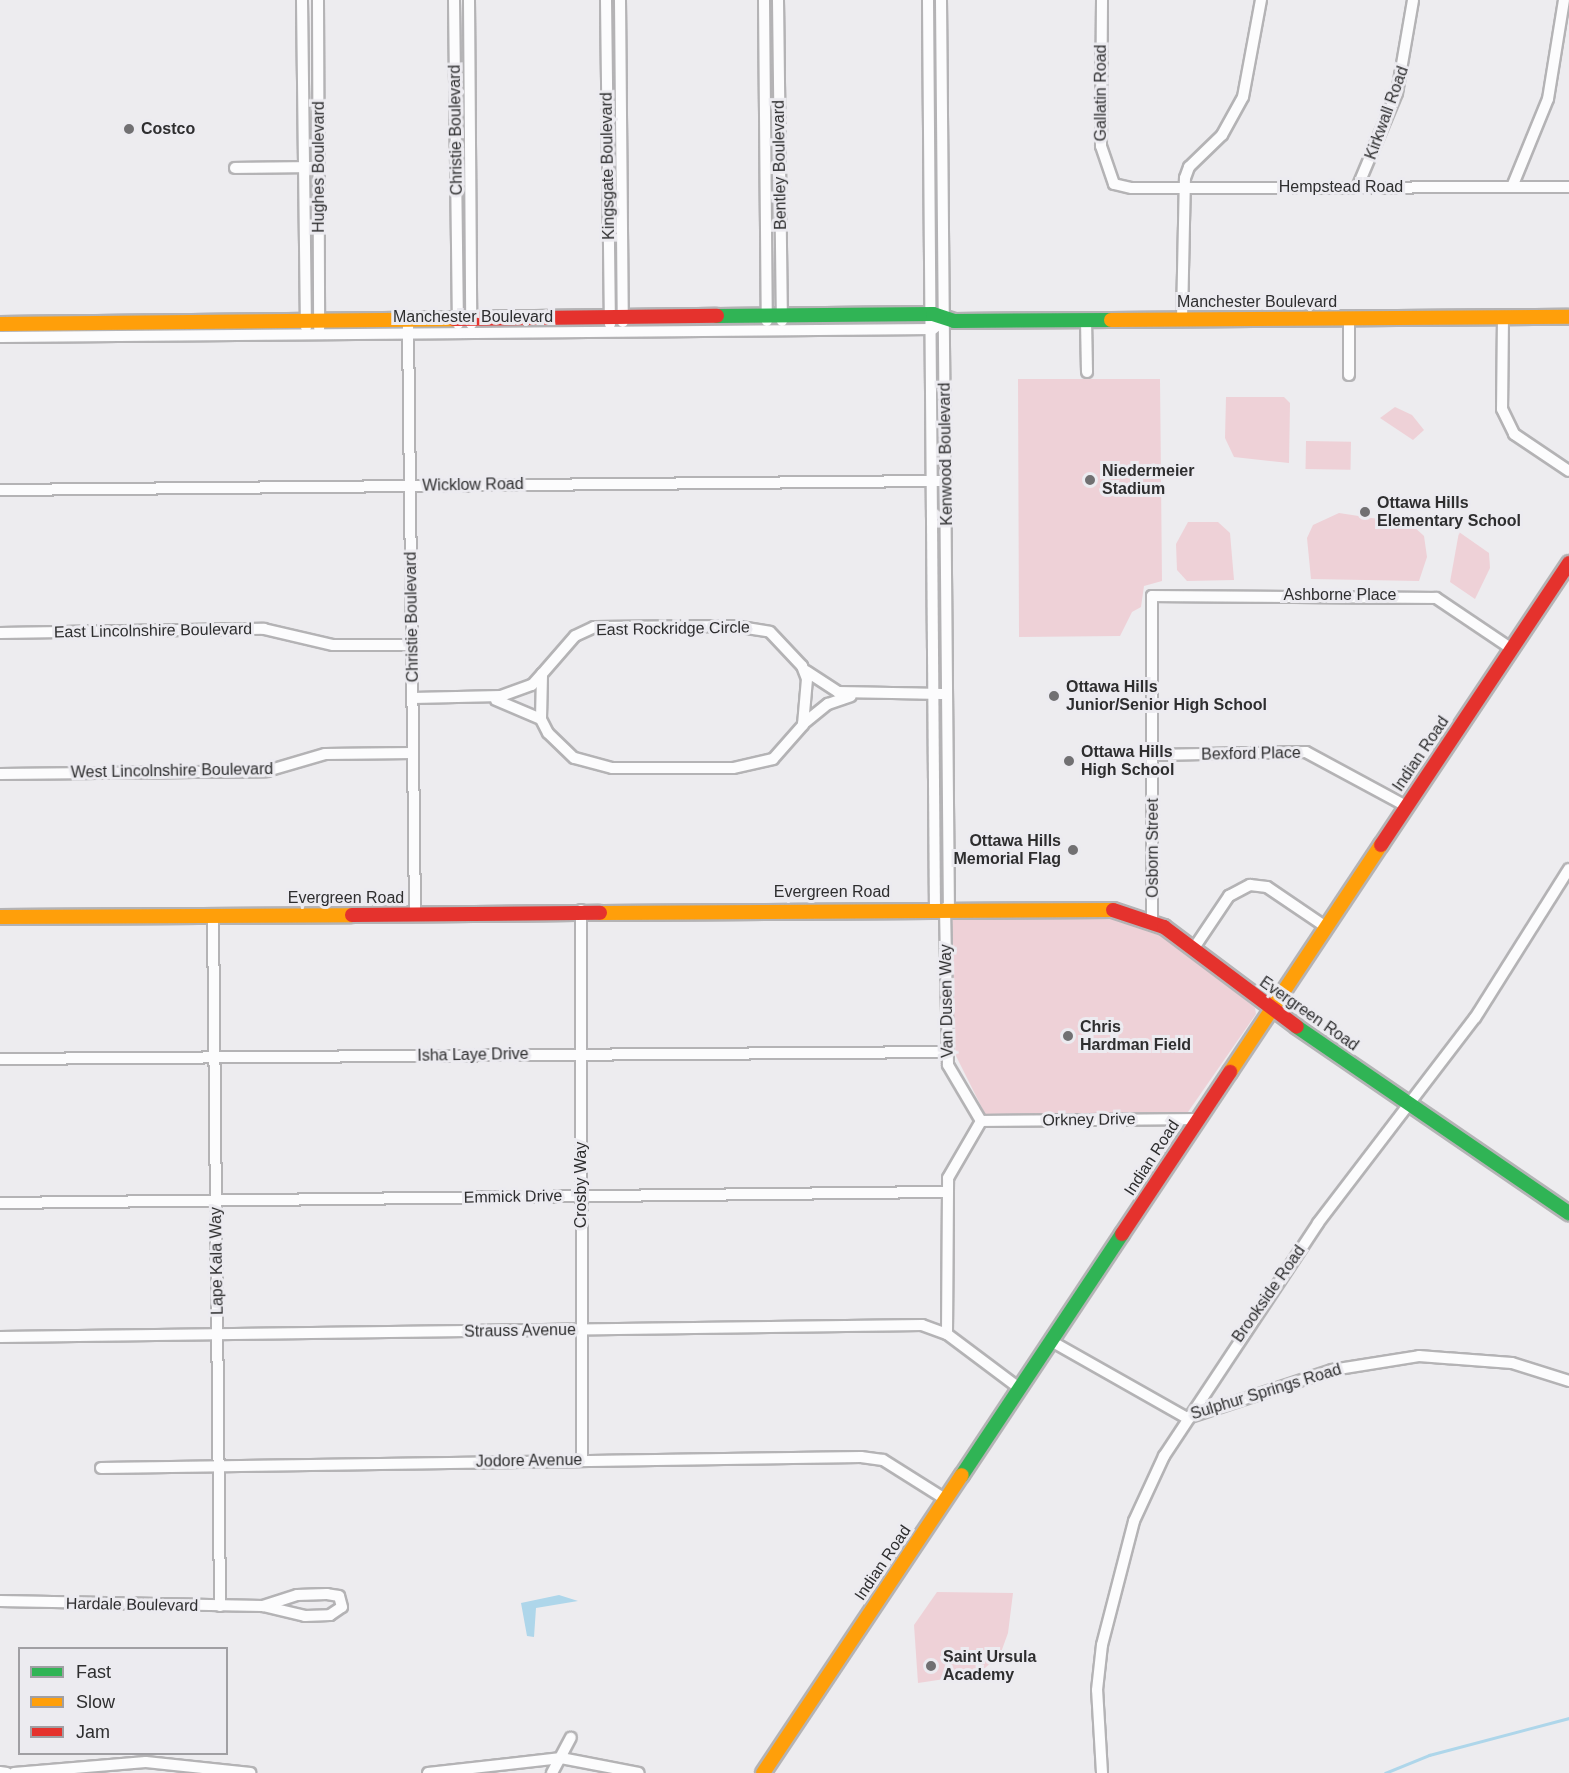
<!DOCTYPE html>
<html>
<head>
<meta charset="utf-8">
<style>
	body { margin:0 }
	#map { position:relative; width:1569px; height:1773px; overflow:hidden; background:#edecef; font-family:Arial,sans-serif }
	div>[style] { position:absolute }
	[style*='--x'] { left:calc(var(--x)*1px); top:calc(var(--y)*1px); width:calc(var(--w)*1px); rotate:calc(var(--a)*1deg) }
	.green>* { inset:0; background:#eed1d7; transform-origin:0 0 }
	.water>* { inset:0; background:#aed6ea }
	.stream>* { height:3px; margin:-1.5px; padding:0 1.5px; transform-origin:1.5px; border-radius:1.5px; background:#aed6ea }
	.roads { filter:drop-shadow(2px 0 #b4b3b5) drop-shadow(-2px 0 #b4b3b5) drop-shadow(0 2px #b4b3b5) drop-shadow(0 -2px #b4b3b5) }
	.street>* { height:10px; margin:-5px; padding:0 5px; transform-origin:5px; border-radius:5px; background:#fcfcfd }
	.fast>* { height:14px; margin:-7px; padding:0 7px; transform-origin:7px; border-radius:7px; background:#30b455 }
	.slow>* { height:14px; margin:-7px; padding:0 7px; transform-origin:7px; border-radius:7px; background:#ff9f0a }
	.jam>* { height:14px; margin:-7px; padding:0 7px; transform-origin:7px; border-radius:7px; background:#e5322d }
	.dots>* { width:16px; height:16px; translate:-50% -50%; box-sizing:border-box; border:3px solid #ecebf0; border-radius:50% }
	span { translate:-50% -50%; white-space:nowrap; text-align:center; line-height:1.15; -webkit-text-stroke:6px #ecebf0; paint-order:stroke }
	.street-label { font-size:16px; color:#2e2e2f }
	.poi-label { font-size:16px; color:#2e2e2f; font-weight:700 }
	.left { translate:0 -50%; text-align:left }
	.right { translate:-100% -50%; text-align:right }
	.legend { position:absolute; left:18px; top:1647px; width:210px; height:108px; box-sizing:border-box; background:#ecebf0; border:2px solid #a09fa3; margin:0; padding:8px 10px; list-style:none; font-size:18px; color:#2e2e2f }
	.legend li { display:flex; align-items:center; gap:12px; height:30px }
	.legend b { width:30px; border:2px solid #a09fa3 }
</style>
</head>
<body>
<div id="map">
	<div class="green">
		<div style="clip-path:polygon(1018px 379px,1160px 379px,1162px 581px,1144px 586px,1141px 607px,1132px 612px,1120px 636px,1019px 637px)"></div>
		<div style="clip-path:polygon(1226px 397px,1284px 397px,1290px 403px,1289px 463px,1234px 457px,1225px 438px)"></div>
		<div style="clip-path:polygon(1395px 407px,1412px 415px,1424px 430px,1413px 440px,1380px 418px)"></div>
		<div style="left:1306px;top:441px;width:45px;height:28px;rotate:1deg"></div>
		<div style="clip-path:polygon(1339px 513px,1411px 524px,1424px 536px,1427px 557px,1419px 581px,1311px 579px,1307px 538px,1313px 525px)"></div>
		<div style="clip-path:polygon(1188px 522px,1218px 522px,1230px 533px,1234px 580px,1187px 581px,1177px 570px,1176px 544px)"></div>
		<div style="clip-path:polygon(1459px 532px,1489px 553px,1490px 568px,1475px 599px,1450px 582px)"></div>
		<div style="clip-path:polygon(952px 915px,1127px 918px,1158px 929px,1255px 1008px,1256px 1014px,1188px 1112px,985px 1114px,953px 1050px)"></div>
		<div style="clip-path:polygon(937px 1592px,1013px 1593px,1008px 1633px,1000px 1655px,978px 1674px,918px 1683px,914px 1625px)"></div>
	</div>
	<div class="water">
		<div style="clip-path:polygon(559px 1595px,578px 1601px,536px 1608px,534px 1637px,527px 1636px,521px 1603px)"></div>
	</div>
	<div class="stream">
		<div style="--x:1385;--y:1773;--w:48;--a:-22.2"></div>
		<div style="--x:1429;--y:1755;--w:145;--a:-14.8"></div>
	</div>
	<div class="roads">
		<div class="street">
			<div style="--x:302;--y:0;--w:327;--a:89.3"></div>
			<div style="--x:318;--y:0;--w:328;--a:89.8"></div>
			<div style="--x:454;--y:0;--w:324;--a:89.3"></div>
			<div style="--x:469;--y:0;--w:324;--a:89.6"></div>
			<div style="--x:606;--y:0;--w:324;--a:89.3"></div>
			<div style="--x:620;--y:0;--w:322;--a:89.5"></div>
			<div style="--x:764;--y:0;--w:321;--a:89.5"></div>
			<div style="--x:778;--y:0;--w:321;--a:89.3"></div>
			<div style="--x:928;--y:0;--w:908;--a:89.56"></div>
			<div style="--x:941;--y:0;--w:908;--a:89.5"></div>
			<div style="--x:1102;--y:0;--w:146;--a:90.4"></div>
			<div style="--x:1101;--y:146;--w:40;--a:71.1"></div>
			<div style="--x:1114;--y:184;--w:18;--a:13"></div>
			<div style="--x:1132;--y:188;--w:437;--a:-0.1"></div>
			<div style="--x:235;--y:168;--w:75;--a:-0.8"></div>
			<div style="--x:1512;--y:187;--w:95;--a:-67.8"></div>
			<div style="--x:1548;--y:99;--w:100;--a:-80.8"></div>
			<div style="--x:1357;--y:188;--w:103;--a:-67.2"></div>
			<div style="--x:1397;--y:93;--w:94;--a:-80.2"></div>
			<div style="--x:1503;--y:317;--w:92;--a:90.6"></div>
			<div style="--x:1502;--y:409;--w:28;--a:64"></div>
			<div style="--x:1514;--y:434;--w:66;--a:33.9"></div>
			<div style="--x:1182;--y:319;--w:141;--a:-88.8"></div>
			<div style="--x:1185;--y:178;--w:12;--a:-70"></div>
			<div style="--x:1189;--y:167;--w:46;--a:-44.1"></div>
			<div style="--x:1222;--y:135;--w:43;--a:-61.1"></div>
			<div style="--x:1243;--y:97;--w:99;--a:-79.5"></div>
			<div style="--x:1086;--y:320;--w:52;--a:88.9"></div>
			<div style="--x:408;--y:326;--w:588;--a:89.32"></div>
			<div style="--x:0;--y:337;--w:933;--a:-0.49"></div>
			<div style="--x:933;--y:329;--w:14;--a:-36"></div>
			<div style="--x:1349;--y:375;--w:57;--a:-90"></div>
			<div style="--x:0;--y:490;--w:946;--a:-0.55"></div>
			<div style="--x:734;--y:626;--w:36;--a:9"></div>
			<div style="--x:770;--y:632;--w:47;--a:46.7"></div>
			<div style="--x:802;--y:666;--w:14;--a:69"></div>
			<div style="--x:807;--y:679;--w:46;--a:95"></div>
			<div style="--x:803;--y:725;--w:45;--a:131.4"></div>
			<div style="--x:773;--y:759;--w:41;--a:167.3"></div>
			<div style="--x:733;--y:768;--w:121;--a:180"></div>
			<div style="--x:612;--y:768;--w:39;--a:-165"></div>
			<div style="--x:574;--y:758;--w:36;--a:-136"></div>
			<div style="--x:548;--y:733;--w:16;--a:-117"></div>
			<div style="--x:541;--y:719;--w:45;--a:-88.7"></div>
			<div style="--x:542;--y:674;--w:50;--a:-49"></div>
			<div style="--x:575;--y:636;--w:21;--a:-25"></div>
			<div style="--x:594;--y:627;--w:140;--a:-0.4"></div>
			<div style="--x:0;--y:633;--w:264;--a:-0.9"></div>
			<div style="--x:264;--y:629;--w:71;--a:13.1"></div>
			<div style="--x:333;--y:645;--w:79;--a:0"></div>
			<div style="--x:806;--y:671;--w:38;--a:33"></div>
			<div style="--x:838;--y:692;--w:104;--a:1.1"></div>
			<div style="--x:413;--y:698;--w:88;--a:-1.3"></div>
			<div style="--x:501;--y:696;--w:33;--a:-20"></div>
			<div style="--x:532;--y:685;--w:15;--a:-48"></div>
			<div style="--x:496;--y:700;--w:49;--a:22.9"></div>
			<div style="--x:803;--y:724;--w:32;--a:-39"></div>
			<div style="--x:828;--y:704;--w:24;--a:-19"></div>
			<div style="--x:1154;--y:755;--w:152;--a:-1.1"></div>
			<div style="--x:1306;--y:752;--w:114;--a:28.4"></div>
			<div style="--x:0;--y:774;--w:267;--a:-0.6"></div>
			<div style="--x:267;--y:771;--w:60;--a:-16.3"></div>
			<div style="--x:325;--y:754;--w:88;--a:-0.7"></div>
			<div style="--x:945;--y:908;--w:157;--a:88.9"></div>
			<div style="--x:948;--y:1065;--w:65;--a:59.5"></div>
			<div style="--x:581;--y:910;--w:550;--a:89.9"></div>
			<div style="--x:213;--y:915;--w:691;--a:89.42"></div>
			<div style="--x:1152;--y:921;--w:325;--a:-90"></div>
			<div style="--x:1152;--y:596;--w:284;--a:0.4"></div>
			<div style="--x:1436;--y:598;--w:92;--a:33.9"></div>
			<div style="--x:1194;--y:948;--w:63;--a:-56.1"></div>
			<div style="--x:1229;--y:896;--w:24;--a:-28"></div>
			<div style="--x:1250;--y:885;--w:17;--a:7"></div>
			<div style="--x:1267;--y:887;--w:71;--a:34.1"></div>
			<div style="--x:0;--y:1059;--w:946;--a:-0.42"></div>
			<div style="--x:981;--y:1121;--w:216;--a:-0.5"></div>
			<div style="--x:0;--y:1203;--w:946;--a:-0.67"></div>
			<div style="--x:947;--y:1334;--w:156;--a:-89.6"></div>
			<div style="--x:948;--y:1178;--w:66;--a:-59.9"></div>
			<div style="--x:0;--y:1337;--w:922;--a:-0.75"></div>
			<div style="--x:922;--y:1325;--w:27;--a:20"></div>
			<div style="--x:947;--y:1334;--w:90;--a:36.9"></div>
			<div style="--x:1051;--y:1341;--w:156;--a:29.5"></div>
			<div style="--x:1187;--y:1418;--w:153;--a:-18.3"></div>
			<div style="--x:1332;--y:1370;--w:88;--a:-9.1"></div>
			<div style="--x:1419;--y:1356;--w:93;--a:4.3"></div>
			<div style="--x:1512;--y:1363;--w:60;--a:17.5"></div>
			<div style="--x:101;--y:1468;--w:760;--a:-0.83"></div>
			<div style="--x:861;--y:1457;--w:22;--a:8"></div>
			<div style="--x:883;--y:1460;--w:73;--a:32.2"></div>
			<div style="--x:0;--y:1601;--w:263;--a:1.1"></div>
			<div style="--x:263;--y:1606;--w:43;--a:13.4"></div>
			<div style="--x:305;--y:1616;--w:25;--a:-2"></div>
			<div style="--x:330;--y:1615;--w:14;--a:-34"></div>
			<div style="--x:342;--y:1607;--w:11;--a:-105"></div>
			<div style="--x:339;--y:1596;--w:12;--a:-171"></div>
			<div style="--x:327;--y:1594;--w:30;--a:178"></div>
			<div style="--x:297;--y:1595;--w:36;--a:162"></div>
			<div style="--x:0;--y:1772;--w:7;--a:8"></div>
			<div style="--x:14;--y:1773;--w:132;--a:-4.8"></div>
			<div style="--x:146;--y:1762;--w:105;--a:6"></div>
			<div style="--x:428;--y:1773;--w:134;--a:-6.4"></div>
			<div style="--x:561;--y:1758;--w:79;--a:10.9"></div>
			<div style="--x:552;--y:1773;--w:40;--a:-62"></div>
			<div style="--x:1102;--y:1773;--w:83;--a:-93.4"></div>
			<div style="--x:1097;--y:1690;--w:45;--a:-83.7"></div>
			<div style="--x:1102;--y:1645;--w:128;--a:-75.5"></div>
			<div style="--x:1134;--y:1521;--w:72;--a:-65.2"></div>
			<div style="--x:1164;--y:1456;--w:279;--a:-56.5"></div>
			<div style="--x:1318;--y:1223;--w:258;--a:-52.6"></div>
			<div style="--x:1475;--y:1018;--w:176;--a:-57.8"></div>
		</div>
		<div class="fast">
			<div style="--x:717;--y:316;--w:216;--a:-0.5"></div>
			<div style="--x:933;--y:314;--w:22;--a:18"></div>
			<div style="--x:954;--y:321;--w:157;--a:-0.4"></div>
			<div style="--x:1297;--y:1027;--w:330;--a:34.4"></div>
			<div style="--x:962;--y:1475;--w:289;--a:-56.4"></div>
		</div>
		<div class="slow">
			<div style="--x:1111;--y:320;--w:458;--a:-0.4"></div>
			<div style="--x:0;--y:324;--w:454;--a:-0.6"></div>
			<div style="--x:600;--y:913;--w:513;--a:-0.34"></div>
			<div style="--x:0;--y:917;--w:352;--a:-0.3"></div>
			<div style="--x:1230;--y:1072;--w:273;--a:-56.4"></div>
			<div style="--x:763;--y:1773;--w:358;--a:-56.3"></div>
		</div>
		<div class="jam">
			<div style="--x:454;--y:319;--w:263;--a:-0.7"></div>
			<div style="--x:1381;--y:845;--w:339;--a:-56.3"></div>
			<div style="--x:1113;--y:910;--w:54;--a:18.4"></div>
			<div style="--x:1164;--y:927;--w:166;--a:36.9"></div>
			<div style="--x:352;--y:915;--w:248;--a:-0.5"></div>
			<div style="--x:1122;--y:1234;--w:195;--a:-56.3"></div>
		</div>
	</div>
	<div class="dots">
		<div style="left:129px;top:129px;background:#717072"></div>
		<div style="left:1090px;top:480px;background:#717072"></div>
		<div style="left:1365px;top:512px;background:#717072"></div>
		<div style="left:1054px;top:696px;background:#717072"></div>
		<div style="left:1069px;top:761px;background:#717072"></div>
		<div style="left:1073px;top:850px;background:#717072"></div>
		<div style="left:1068px;top:1036px;background:#717072"></div>
		<div style="left:931px;top:1666px;background:#717072"></div>
	</div>
	<div class="street-label">
		<span style="left:1101px;top:93px;rotate:-90deg">Gallatin Road</span>
		<span style="left:1387px;top:113px;rotate:-70deg">Kirkwall Road</span>
		<span style="left:456px;top:130px;rotate:-91deg">Christie Boulevard</span>
		<span style="left:780px;top:165px;rotate:-91deg">Bentley Boulevard</span>
		<span style="left:608px;top:166px;rotate:-91deg">Kingsgate Boulevard</span>
		<span style="left:319px;top:167px;rotate:-90deg">Hughes Boulevard</span>
		<span style="left:1341px;top:187px">Hempstead Road</span>
		<span style="left:1257px;top:302px">Manchester Boulevard</span>
		<span style="left:473px;top:317px">Manchester Boulevard</span>
		<span style="left:946px;top:454px;rotate:-91deg">Kenwood Boulevard</span>
		<span style="left:473px;top:485px;rotate:-1deg">Wicklow Road</span>
		<span style="left:1340px;top:595px">Ashborne Place</span>
		<span style="left:412px;top:617px;rotate:-91deg">Christie Boulevard</span>
		<span style="left:673px;top:629px;rotate:-1deg">East Rockridge Circle</span>
		<span style="left:153px;top:631px;rotate:-1deg">East Lincolnshire Boulevard</span>
		<span style="left:1251px;top:754px;rotate:-1deg">Bexford Place</span>
		<span style="left:1421px;top:754px;rotate:-56deg">Indian Road</span>
		<span style="left:172px;top:771px;rotate:-1deg">West Lincolnshire Boulevard</span>
		<span style="left:1153px;top:848px;rotate:-90deg">Osborn Street</span>
		<span style="left:832px;top:892px">Evergreen Road</span>
		<span style="left:346px;top:898px">Evergreen Road</span>
		<span style="left:947px;top:1001px;rotate:-91deg">Van Dusen Way</span>
		<span style="left:1309px;top:1014px;rotate:35deg">Evergreen Road</span>
		<span style="left:473px;top:1055px;rotate:-1deg">Isha Laye Drive</span>
		<span style="left:1089px;top:1120px;rotate:-1deg">Orkney Drive</span>
		<span style="left:1152px;top:1158px;rotate:-57deg">Indian Road</span>
		<span style="left:581px;top:1185px;rotate:-90deg">Crosby Way</span>
		<span style="left:513px;top:1197px;rotate:-1deg">Emmick Drive</span>
		<span style="left:217px;top:1261px;rotate:-91deg">Lape Kala Way</span>
		<span style="left:1269px;top:1294px;rotate:-55deg">Brookside Road</span>
		<span style="left:520px;top:1331px;rotate:-1deg">Strauss Avenue</span>
		<span style="left:1266px;top:1392px;rotate:-17deg">Sulphur Springs Road</span>
		<span style="left:529px;top:1461px;rotate:-1deg">Jodore Avenue</span>
		<span style="left:883px;top:1563px;rotate:-56deg">Indian Road</span>
		<span style="left:132px;top:1605px;rotate:1deg">Hardale Boulevard</span>
	</div>
	<div class="poi-label">
		<span class="left" style="left:141px;top:129px">Costco</span>
		<span class="left" style="left:1102px;top:480px">Niedermeier<br>Stadium</span>
		<span class="left" style="left:1377px;top:512px">Ottawa Hills<br>Elementary School</span>
		<span class="left" style="left:1066px;top:696px">Ottawa Hills<br>Junior/Senior High School</span>
		<span class="left" style="left:1081px;top:761px">Ottawa Hills<br>High School</span>
		<span class="right" style="left:1061px;top:850px">Ottawa Hills<br>Memorial Flag</span>
		<span class="left" style="left:1080px;top:1036px">Chris<br>Hardman Field</span>
		<span class="left" style="left:943px;top:1666px">Saint Ursula<br>Academy</span>
	</div>
	<ul class="legend">
	<li><b style="height:8px;background:#30b455"></b>Fast</li>
	<li><b style="height:8px;background:#ff9f0a"></b>Slow</li>
	<li><b style="height:8px;background:#e5322d"></b>Jam</li>
	</ul>
</div>
</body>
</html>
